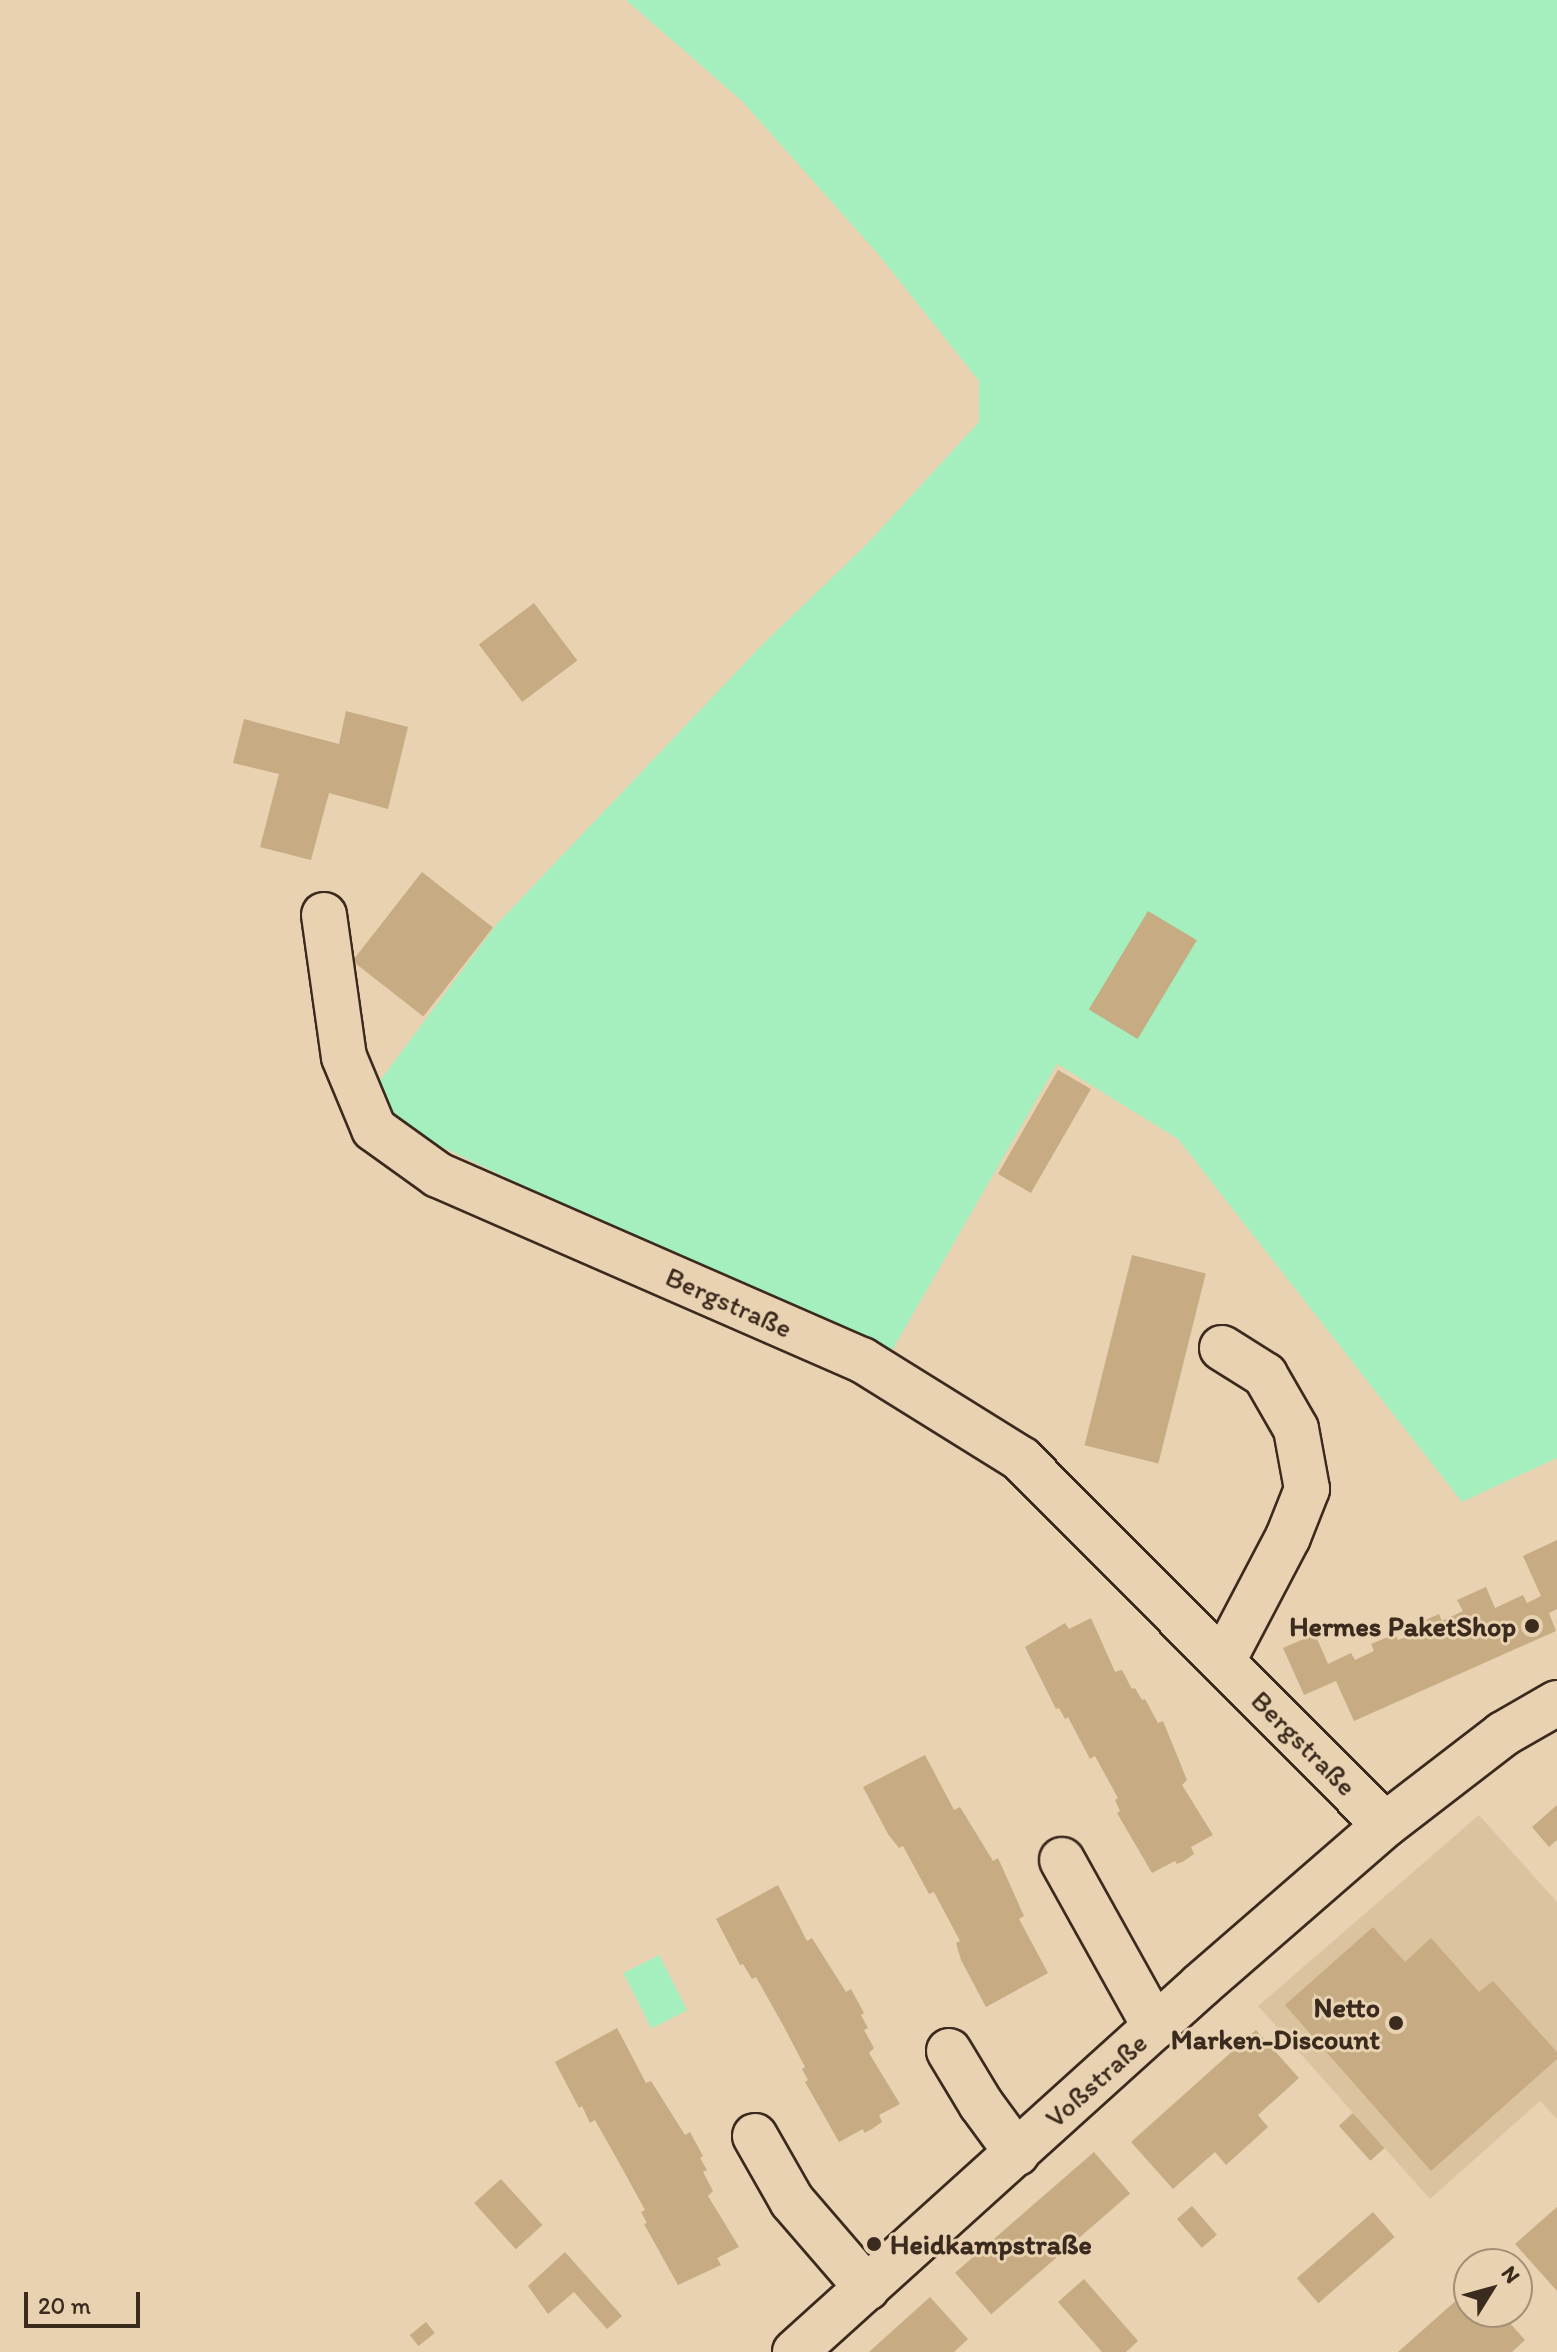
<!DOCTYPE html>
<html>
<head>
<meta charset="utf-8">
<style>
	body { margin:0 }
	#map { position:relative; width:1557px; height:2352px; overflow:hidden; background:#e8d2b1; font-family:Itim,sans-serif }
	div>[style] { position:absolute }
	[style*='--x'] { left:calc(var(--x)*1px); top:calc(var(--y)*1px); width:calc(var(--w)*1px); rotate:calc(var(--a)*1deg) }
	.built>* { inset:0; background:#dbc3a0 }
	.green>* { inset:0; background:#a5efbe; transform-origin:0 0 }
	.building>* { inset:0; background:#c6ab83; transform-origin:0 0 }
	.roads { filter:drop-shadow(2px 0 #3b2a1e) drop-shadow(-2px 0 #3b2a1e) drop-shadow(0 2px #3b2a1e) drop-shadow(0 -2px #3b2a1e) }
	.minor>* { height:44px; margin:-22px; padding:0 22px; transform-origin:22px; border-radius:22px; background:#e8d2b1 }
	.dots>* { width:22px; height:22px; translate:-50% -50%; box-sizing:border-box; border:4px solid #e8d2b1; border-radius:50% }
	span { translate:-50% -50%; white-space:nowrap; text-align:center; line-height:1.15; -webkit-text-stroke:6px #e8d2b1; paint-order:stroke }
	.street-label { font-size:28px; color:#3b2a1e }
	.poi-label { font-size:28px; color:#3b2a1e; font-weight:700 }
	.right { translate:-100% -50%; text-align:right }
	.left { translate:0 -50%; text-align:left }
	.north { position:absolute; left:1453px; top:2248px; width:80px; height:80px; box-sizing:border-box; background:#e8d2b1; border:2px solid #a38f76; border-radius:50%; rotate:53deg; font-size:22px; font-weight:700; line-height:32px; text-align:center; color:#3b2a1e }
	.north::after { content:''; display:block; margin:auto; width:28px; height:36px; background:#3b2a1e; clip-path:polygon(50% 0,100% 100%,50% 72%,0 100%) }
	.scale { position:absolute; left:24px; top:2292px; width:116px; height:36px; box-sizing:border-box; border:4px solid #3b2a1e; border-top:0; padding-left:10px; font-size:24px; line-height:28px; white-space:nowrap; color:#3b2a1e; -webkit-text-stroke:6px #e8d2b1; paint-order:stroke }
</style>
</head>
<body>
<div id="map">
	<div class="built">
		<div style="clip-path:polygon(1479px 1815px,1557px 1902px,1557px 2119px,1540px 2101px,1430px 2199px,1258px 2006px)"></div>
	</div>
	<div class="green">
		<div style="clip-path:polygon(626px 0,1557px 0,1557px 1458px,1462px 1502px,1178px 1139px,1057px 1064px,887px 1359px,398px 1126px,376px 1086px,496px 925px,765px 642px,867px 544px,979px 422px,979px 381px,878px 254px,743px 102px)"></div>
		<div style="left:659px;top:1955px;width:62px;height:40px;rotate:63deg"></div>
	</div>
	<div class="building">
		<div style="left:534px;top:603px;width:72px;height:69px;rotate:53deg"></div>
		<div style="clip-path:polygon(346px 711px,408px 727px,388px 809px,329px 793px,311px 860px,260px 847px,279px 774px,233px 763px,244px 719px,339px 744px)"></div>
		<div style="left:422px;top:872px;width:90px;height:113px;rotate:38deg"></div>
		<div style="left:1148px;top:911px;width:57px;height:115px;rotate:31deg"></div>
		<div style="left:1058px;top:1070px;width:38px;height:120px;rotate:30deg"></div>
		<div style="left:1132px;top:1255px;width:76px;height:196px;rotate:14deg"></div>
		<div style="clip-path:polygon(1557px 1540px,1557px 1609px,1549px 1613px,1556px 1631px,1354px 1721px,1336px 1681px,1304px 1695px,1283px 1648px,1315px 1634px,1328px 1664px,1351px 1653px,1355px 1660px,1374px 1651px,1371px 1644px,1395px 1634px,1398px 1640px,1417px 1632px,1414px 1625px,1439px 1614px,1442px 1621px,1463px 1611px,1457px 1600px,1486px 1587px,1495px 1608px,1523px 1595px,1527px 1603px,1541px 1596px,1523px 1556px)"></div>
		<div style="clip-path:polygon(1091px 1618px,1115px 1672px,1122px 1670px,1132px 1689px,1135px 1688px,1142px 1700px,1145px 1699px,1158px 1723px,1163px 1721px,1187px 1780px,1182px 1785px,1213px 1835px,1191px 1847px,1194px 1854px,1184px 1861px,1177px 1864px,1175px 1861px,1152px 1873px,1117px 1813px,1120px 1811px,1115px 1800px,1118px 1798px,1095px 1756px,1090px 1759px,1068px 1717px,1065px 1719px,1059px 1708px,1056px 1709px,1025px 1647px,1065px 1623px,1069px 1629px)"></div>
		<div style="clip-path:polygon(925px 1755px,954px 1810px,960px 1807px,993px 1861px,998px 1858px,1024px 1916px,1019px 1919px,1048px 1973px,986px 2007px,961px 1960px,956px 1943px,960px 1941px,934px 1892px,929px 1894px,903px 1846px,899px 1848px,888px 1834px,863px 1787px)"></div>
		<div style="clip-path:polygon(1557px 1805px,1557px 1840px,1549px 1847px,1532px 1827px)"></div>
		<div style="clip-path:polygon(778px 1885px,807px 1941px,812px 1938px,846px 1992px,851px 1989px,864px 2013px,861px 2015px,868px 2028px,864px 2030px,874px 2048px,869px 2053px,900px 2104px,879px 2115px,882px 2122px,872px 2129px,864px 2133px,863px 2129px,839px 2142px,805px 2082px,808px 2080px,802px 2069px,805px 2067px,783px 2025px,756px 1977px,752px 1979px,743px 1964px,740px 1965px,716px 1919px)"></div>
		<div style="clip-path:polygon(1373px 1927px,1405px 1962px,1431px 1938px,1479px 1992px,1493px 1981px,1557px 2052px,1557px 2059px,1431px 2171px,1285px 2005px)"></div>
		<div style="clip-path:polygon(617px 2028px,646px 2083px,651px 2081px,685px 2135px,690px 2132px,703px 2156px,700px 2158px,707px 2170px,703px 2172px,713px 2191px,708px 2196px,739px 2247px,717px 2258px,721px 2265px,678px 2285px,644px 2224px,647px 2223px,641px 2212px,645px 2210px,622px 2168px,595px 2120px,590px 2123px,582px 2106px,579px 2108px,555px 2062px)"></div>
		<div style="clip-path:polygon(1256px 2030px,1299px 2078px,1258px 2115px,1268px 2127px,1226px 2165px,1215px 2152px,1173px 2189px,1131px 2142px)"></div>
		<div style="left:1353px;top:2113px;width:47px;height:19px;rotate:48deg"></div>
		<div style="left:1094px;top:2152px;width:55px;height:184px;rotate:49deg"></div>
		<div style="left:501px;top:2179px;width:62px;height:36px;rotate:48deg"></div>
		<div style="left:1192px;top:2206px;width:38px;height:20px;rotate:49deg"></div>
		<div style="clip-path:polygon(1557px 2207px,1557px 2291px,1515px 2244px)"></div>
		<div style="left:1373px;top:2212px;width:33px;height:101px;rotate:49deg"></div>
		<div style="clip-path:polygon(565px 2252px,622px 2316px,607px 2329px,574px 2292px,548px 2314px,528px 2286px)"></div>
		<div style="clip-path:polygon(1084px 2279px,1138px 2341px,1126px 2352px,1102px 2352px,1058px 2302px)"></div>
		<div style="clip-path:polygon(1469px 2289px,1469px 2312px,1500px 2312px,1525px 2340px,1512px 2352px,1398px 2352px)"></div>
		<div style="clip-path:polygon(930px 2297px,968px 2339px,954px 2352px,869px 2352px)"></div>
		<div style="left:426px;top:2322px;width:14px;height:21px;rotate:51deg"></div>
	</div>
	<div class="roads">
		<div class="minor">
			<div style="--x:324;--y:915;--w:143;--a:82"></div>
			<div style="--x:344;--y:1057;--w:78;--a:67.4"></div>
			<div style="--x:374;--y:1129;--w:79;--a:35.7"></div>
			<div style="--x:438;--y:1175;--w:463;--a:23.6"></div>
			<div style="--x:862;--y:1360;--w:187;--a:31.9"></div>
			<div style="--x:1021;--y:1459;--w:516;--a:45.16"></div>
			<div style="--x:1222;--y:1348;--w:51;--a:32.1"></div>
			<div style="--x:1265;--y:1375;--w:62;--a:60.1"></div>
			<div style="--x:1296;--y:1429;--w:61;--a:79.6"></div>
			<div style="--x:1307;--y:1489;--w:52;--a:111.6"></div>
			<div style="--x:1288;--y:1537;--w:140;--a:117.7"></div>
			<div style="--x:1062;--y:1860;--w:191;--a:60.9"></div>
			<div style="--x:949;--y:2051;--w:62;--a:58.9"></div>
			<div style="--x:981;--y:2104;--w:61;--a:53.7"></div>
			<div style="--x:755;--y:2136;--w:75;--a:60.4"></div>
			<div style="--x:792;--y:2201;--w:115;--a:49.2"></div>
			<div style="--x:795;--y:2352;--w:547;--a:-42.11"></div>
			<div style="--x:1201;--y:1985;--w:244;--a:-41"></div>
			<div style="--x:1385;--y:1825;--w:149;--a:-37.6"></div>
			<div style="--x:1503;--y:1734;--w:62;--a:-29.9"></div>
		</div>
	</div>
	<div class="dots">
		<div style="left:1532px;top:1626px;background:#3b2a1e"></div>
		<div style="left:1396px;top:2023px;background:#3b2a1e"></div>
		<div style="left:874px;top:2244px;background:#3b2a1e"></div>
	</div>
	<div class="street-label">
		<span style="left:729px;top:1302px;rotate:24deg">Bergstraße</span>
		<span style="left:1304px;top:1743px;rotate:45deg">Bergstraße</span>
		<span style="left:1096px;top:2080px;rotate:-42deg">Voßstraße</span>
	</div>
	<div class="poi-label">
		<span class="right" style="left:1516px;top:1626px">Hermes PaketShop</span>
		<span class="right" style="left:1380px;top:2023px">Netto<br>Marken-Discount</span>
		<span class="left" style="left:890px;top:2244px">Heidkampstraße</span>
	</div>
	<div class="north">N</div>
	<div class="scale">20 m</div>
</div>
</body>
</html>
